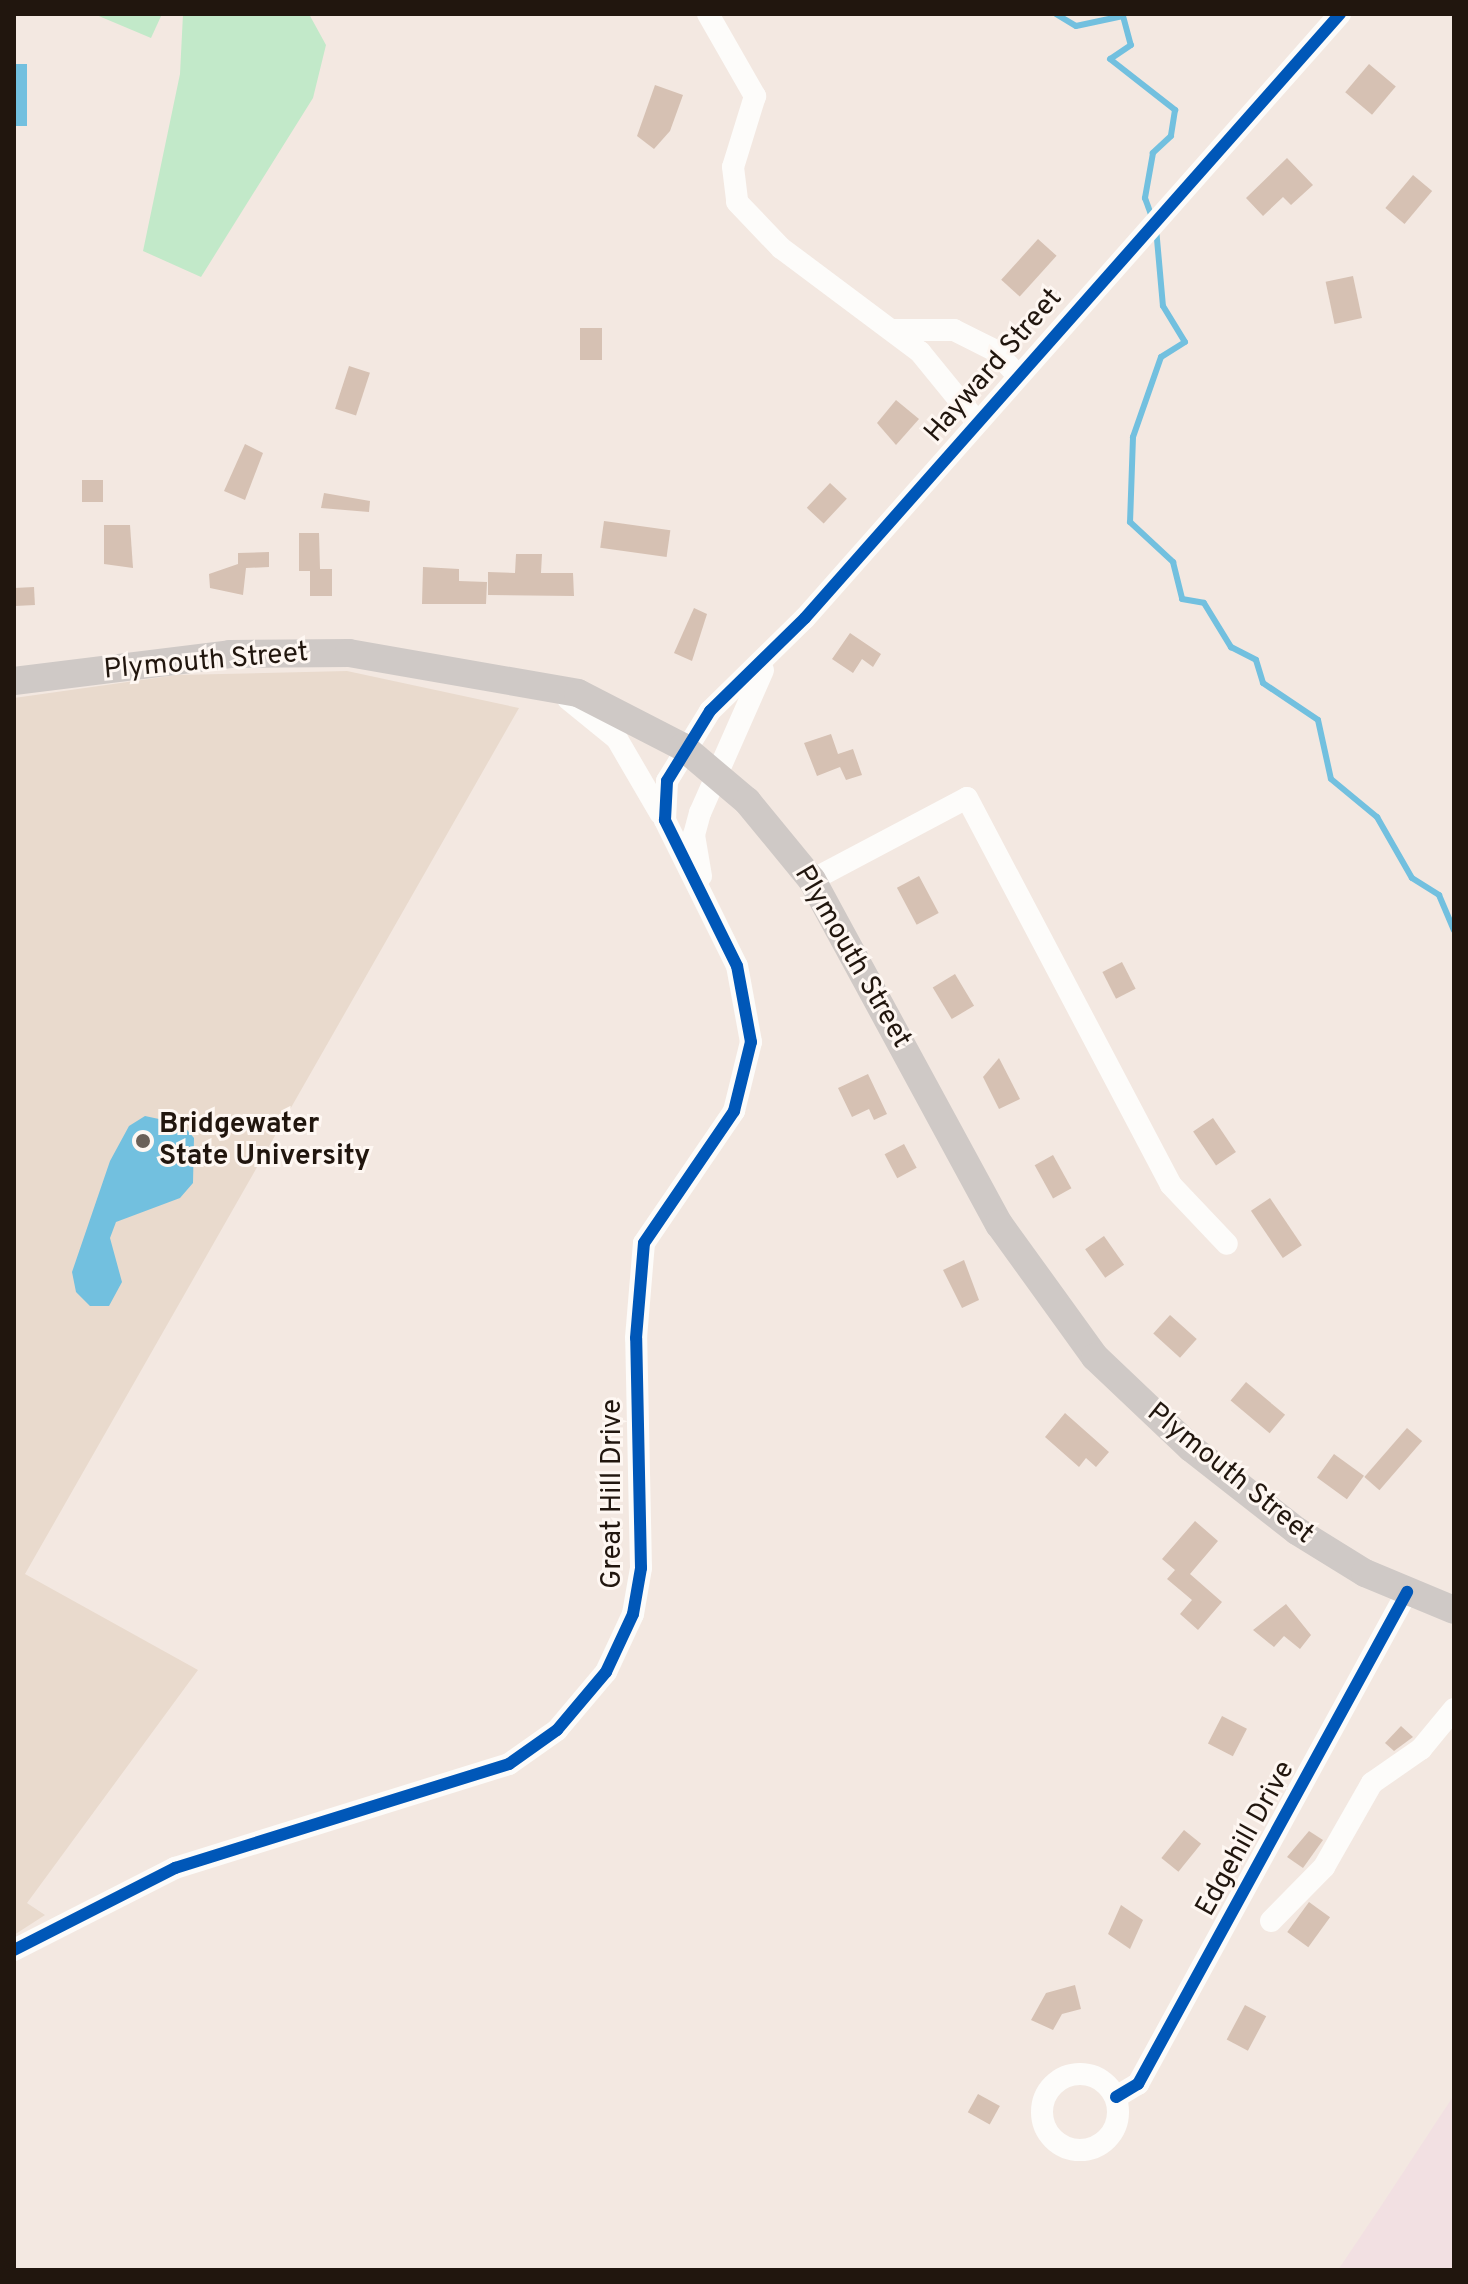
<!DOCTYPE html>
<html>
<head>
<meta charset="utf-8">
<style>
	body { margin:0 }
	#map { position:relative; width:1468px; height:2284px; overflow:hidden; background:#f3e8e1; font-family:Overpass,sans-serif }
	div>[style] { position:absolute }
	[style*='--x'] { left:calc(var(--x)*1px); top:calc(var(--y)*1px); width:calc(var(--w)*1px); rotate:calc(var(--a)*1deg) }
	.industrial>* { inset:0; background:#f2e0e2 }
	.education>* { inset:0; background:#e9dacd }
	.green>* { inset:0; background:#c2e9c9 }
	.water>* { inset:0; background:#72c0df; transform-origin:0 0 }
	.stream>* { height:6px; margin:-3px; padding:0 3px; transform-origin:3px; border-radius:3px; background:#72c0df }
	.building>* { inset:0; background:#d6c1b3; transform-origin:0 0 }
	.minor>* { height:22px; margin:-11px; padding:0 11px; transform-origin:11px; border-radius:11px; background:#fdfcfa }
	.minor>.ring { margin:-11px; padding:0; box-sizing:content-box; background:none; border:22px solid #fdfcfa; border-radius:50% }
	.major>* { height:28px; margin:-14px; padding:0 14px; transform-origin:14px; border-radius:14px; background:#cfc9c6 }
	.cycleway>* { height:12px; margin:-6px; padding:0 6px; transform-origin:6px; border-radius:6px; background:#0057b8 }
	.dots>* { width:22px; height:22px; translate:-50% -50%; box-sizing:border-box; border:4px solid #fef7f2; border-radius:50% }
	span { translate:-50% -50%; white-space:nowrap; text-align:center; line-height:1.15; -webkit-text-stroke:6px #fef7f2; paint-order:stroke }
	.street-label { font-size:28px; color:#21160e }
	.poi-label { font-size:28px; color:#21160e; font-weight:700 }
	.left { translate:0 -50%; text-align:left }
	.frame { position:absolute; inset:0; border:16px solid #21160e; pointer-events:none }
</style>
</head>
<body>
<div id="map">
	<div class="industrial">
		<div style="clip-path:polygon(1454px 2095px,1454px 2270px,1338px 2270px,1383px 2203px)"></div>
	</div>
	<div class="education">
		<div style="clip-path:polygon(347px 671px,519px 708px,25px 1574px,198px 1670px,27px 1903px,45px 1915px,14px 1935px,14px 698px,177px 675px)"></div>
	</div>
	<div class="green">
		<div style="clip-path:polygon(94px 14px,162px 14px,151px 38px)"></div>
		<div style="clip-path:polygon(183px 14px,309px 14px,326px 45px,313px 98px,201px 277px,143px 251px,180px 74px)"></div>
	</div>
	<div class="water">
		<div style="left:14px;top:64px;width:13px;height:62px"></div>
		<div style="clip-path:polygon(145px 1116px,182px 1124px,194px 1138px,193px 1183px,180px 1198px,116px 1222px,110px 1238px,122px 1282px,109px 1306px,90px 1306px,76px 1292px,72px 1272px,110px 1161px,129px 1126px)"></div>
	</div>
	<div class="stream">
		<div style="--x:1056;--y:14;--w:23;--a:31"></div>
		<div style="--x:1076;--y:26;--w:48;--a:-12"></div>
		<div style="--x:1123;--y:16;--w:30;--a:75"></div>
		<div style="--x:1131;--y:45;--w:25;--a:146"></div>
		<div style="--x:1110;--y:59;--w:83;--a:38.1"></div>
		<div style="--x:1175;--y:110;--w:26;--a:99"></div>
		<div style="--x:1171;--y:136;--w:25;--a:137"></div>
		<div style="--x:1153;--y:153;--w:46;--a:100.1"></div>
		<div style="--x:1145;--y:198;--w:20;--a:70"></div>
		<div style="--x:1156;--y:228;--w:78;--a:84.9"></div>
		<div style="--x:1163;--y:306;--w:42;--a:58.6"></div>
		<div style="--x:1185;--y:342;--w:28;--a:148"></div>
		<div style="--x:1161;--y:357;--w:85;--a:109.3"></div>
		<div style="--x:1133;--y:437;--w:85;--a:92"></div>
		<div style="--x:1130;--y:522;--w:59;--a:42.9"></div>
		<div style="--x:1173;--y:562;--w:38;--a:76"></div>
		<div style="--x:1182;--y:599;--w:22;--a:10"></div>
		<div style="--x:1204;--y:603;--w:52;--a:58.5"></div>
		<div style="--x:1231;--y:647;--w:28;--a:27"></div>
		<div style="--x:1256;--y:660;--w:24;--a:73"></div>
		<div style="--x:1263;--y:683;--w:66;--a:33.9"></div>
		<div style="--x:1318;--y:720;--w:60;--a:77.6"></div>
		<div style="--x:1331;--y:779;--w:60;--a:39.6"></div>
		<div style="--x:1377;--y:817;--w:70;--a:60.2"></div>
		<div style="--x:1412;--y:878;--w:32;--a:32"></div>
		<div style="--x:1439;--y:895;--w:38;--a:67"></div>
	</div>
	<div class="building">
		<div style="left:1369px;top:64px;width:35px;height:37px;rotate:40deg"></div>
		<div style="clip-path:polygon(655px 85px,683px 95px,670px 131px,654px 149px,637px 136px)"></div>
		<div style="clip-path:polygon(1287px 158px,1313px 185px,1291px 205px,1283px 197px,1263px 216px,1246px 198px)"></div>
		<div style="left:1413px;top:175px;width:25px;height:43px;rotate:40deg"></div>
		<div style="left:1038px;top:239px;width:25px;height:55px;rotate:42deg"></div>
		<div style="left:1353px;top:276px;width:43px;height:28px;rotate:78deg"></div>
		<div style="left:580px;top:328px;width:22px;height:32px"></div>
		<div style="left:349px;top:366px;width:22px;height:45px;rotate:18deg"></div>
		<div style="clip-path:polygon(896px 400px,919px 419px,896px 445px,877px 423px)"></div>
		<div style="clip-path:polygon(245px 444px,263px 453px,245px 500px,224px 491px)"></div>
		<div style="left:82px;top:480px;width:21px;height:22px"></div>
		<div style="left:830px;top:483px;width:23px;height:34px;rotate:43deg"></div>
		<div style="clip-path:polygon(324px 493px,370px 501px,369px 512px,321px 508px)"></div>
		<div style="left:604px;top:521px;width:67px;height:27px;rotate:8deg"></div>
		<div style="clip-path:polygon(104px 525px,130px 525px,133px 568px,104px 564px)"></div>
		<div style="clip-path:polygon(299px 533px,319px 533px,320px 569px,332px 569px,332px 596px,310px 596px,310px 571px,299px 571px)"></div>
		<div style="clip-path:polygon(269px 552px,269px 567px,246px 568px,243px 595px,210px 588px,209px 574px,238px 564px,238px 553px)"></div>
		<div style="clip-path:polygon(516px 554px,542px 554px,541px 573px,573px 573px,574px 596px,488px 595px,488px 572px,515px 573px)"></div>
		<div style="clip-path:polygon(423px 567px,459px 569px,459px 581px,487px 582px,486px 604px,422px 604px)"></div>
		<div style="left:34px;top:587px;width:18px;height:20px;rotate:87deg"></div>
		<div style="clip-path:polygon(694px 608px,707px 614px,692px 661px,674px 653px)"></div>
		<div style="clip-path:polygon(850px 633px,881px 654px,873px 667px,862px 659px,853px 673px,832px 659px)"></div>
		<div style="clip-path:polygon(831px 734px,838px 754px,853px 749px,862px 775px,846px 780px,840px 767px,817px 776px,804px 743px)"></div>
		<div style="left:919px;top:876px;width:42px;height:25px;rotate:62deg"></div>
		<div style="left:1122px;top:962px;width:30px;height:22px;rotate:63deg"></div>
		<div style="left:955px;top:974px;width:37px;height:26px;rotate:59deg"></div>
		<div style="clip-path:polygon(999px 1058px,1020px 1099px,999px 1109px,983px 1077px)"></div>
		<div style="clip-path:polygon(868px 1074px,887px 1114px,874px 1120px,869px 1109px,852px 1117px,838px 1088px)"></div>
		<div style="left:1213px;top:1118px;width:41px;height:24px;rotate:56deg"></div>
		<div style="left:904px;top:1144px;width:27px;height:22px;rotate:62deg"></div>
		<div style="left:1053px;top:1155px;width:38px;height:21px;rotate:61deg"></div>
		<div style="left:1270px;top:1198px;width:57px;height:23px;rotate:56deg"></div>
		<div style="left:1104px;top:1236px;width:35px;height:23px;rotate:55deg"></div>
		<div style="clip-path:polygon(964px 1260px,979px 1300px,962px 1308px,943px 1270px)"></div>
		<div style="left:1170px;top:1315px;width:36px;height:25px;rotate:42deg"></div>
		<div style="left:1246px;top:1382px;width:51px;height:24px;rotate:40deg"></div>
		<div style="clip-path:polygon(1065px 1413px,1109px 1452px,1096px 1467px,1086px 1458px,1079px 1467px,1045px 1437px)"></div>
		<div style="left:1407px;top:1428px;width:20px;height:65px;rotate:41deg"></div>
		<div style="left:1334px;top:1454px;width:37px;height:29px;rotate:36deg"></div>
		<div style="clip-path:polygon(1195px 1521px,1218px 1541px,1190px 1574px,1222px 1602px,1198px 1630px,1180px 1614px,1192px 1600px,1167px 1579px,1175px 1570px,1162px 1559px)"></div>
		<div style="clip-path:polygon(1286px 1604px,1311px 1635px,1300px 1649px,1284px 1636px,1274px 1647px,1253px 1630px)"></div>
		<div style="left:1222px;top:1716px;width:28px;height:31px;rotate:27deg"></div>
		<div style="clip-path:polygon(1401px 1726px,1413px 1737px,1394px 1751px,1385px 1743px)"></div>
		<div style="left:1184px;top:1830px;width:22px;height:36px;rotate:39deg"></div>
		<div style="clip-path:polygon(1309px 1831px,1323px 1840px,1303px 1868px,1287px 1857px)"></div>
		<div style="left:1309px;top:1902px;width:26px;height:37px;rotate:36deg"></div>
		<div style="clip-path:polygon(1121px 1905px,1143px 1920px,1130px 1949px,1108px 1934px)"></div>
		<div style="clip-path:polygon(1075px 1985px,1081px 2009px,1062px 2014px,1053px 2030px,1031px 2020px,1046px 1993px)"></div>
		<div style="left:1245px;top:2005px;width:24px;height:39px;rotate:28deg"></div>
		<div style="left:978px;top:2094px;width:25px;height:21px;rotate:29deg"></div>
	</div>
	<div class="minor">
		<div style="--x:708;--y:14;--w:95;--a:60.2"></div>
		<div style="--x:755;--y:96;--w:74;--a:107.2"></div>
		<div style="--x:733;--y:167;--w:35;--a:83"></div>
		<div style="--x:737;--y:202;--w:64;--a:46.3"></div>
		<div style="--x:781;--y:248;--w:174;--a:36.8"></div>
		<div style="--x:920;--y:352;--w:90;--a:50.8"></div>
		<div style="--x:892;--y:330;--w:62;--a:0"></div>
		<div style="--x:954;--y:330;--w:45;--a:26.6"></div>
		<div style="--x:994;--y:350;--w:35;--a:47"></div>
		<div style="--x:568;--y:699;--w:63;--a:39.2"></div>
		<div style="--x:617;--y:739;--w:86;--a:59.8"></div>
		<div style="--x:701;--y:876;--w:42;--a:-99.7"></div>
		<div style="--x:694;--y:835;--w:23;--a:-75"></div>
		<div style="--x:700;--y:813;--w:156;--a:-66.2"></div>
		<div style="--x:812;--y:880;--w:175;--a:-27.9"></div>
		<div style="--x:967;--y:798;--w:437;--a:62.2"></div>
		<div style="--x:1171;--y:1185;--w:81;--a:46.5"></div>
		<div style="--x:1271;--y:1921;--w:76;--a:-45.5"></div>
		<div style="--x:1324;--y:1867;--w:97;--a:-60.3"></div>
		<div style="--x:1372;--y:1783;--w:60;--a:-34.8"></div>
		<div style="--x:1421;--y:1749;--w:52;--a:-50.5"></div>
		<div style="--x:14;--y:1950;--w:181;--a:-27"></div>
		<div style="--x:175;--y:1868;--w:350;--a:-17.3"></div>
		<div style="--x:509;--y:1764;--w:59;--a:-35.3"></div>
		<div style="--x:557;--y:1730;--w:76;--a:-49.8"></div>
		<div style="--x:606;--y:1672;--w:64;--a:-65"></div>
		<div style="--x:633;--y:1614;--w:47;--a:-80.1"></div>
		<div style="--x:641;--y:1568;--w:230;--a:-91.2"></div>
		<div style="--x:636;--y:1338;--w:95;--a:-85.2"></div>
		<div style="--x:644;--y:1243;--w:160;--a:-55.7"></div>
		<div style="--x:734;--y:1111;--w:71;--a:-76.2"></div>
		<div style="--x:751;--y:1042;--w:77;--a:-100.4"></div>
		<div style="--x:737;--y:966;--w:163;--a:-116.3"></div>
		<div style="--x:665;--y:820;--w:39;--a:-87"></div>
		<div style="--x:667;--y:781;--w:82;--a:-58.4"></div>
		<div style="--x:710;--y:711;--w:133;--a:-44.4"></div>
		<div style="--x:805;--y:618;--w:807;--a:-48.47"></div>
		<div class="ring" style="left:1042px;top:2074px;width:54px;height:54px"></div>
		<div style="--x:1116;--y:2097;--w:26;--a:-31"></div>
		<div style="--x:1138;--y:2084;--w:561;--a:-61.33"></div>
	</div>
	<div class="major">
		<div style="--x:14;--y:681;--w:218;--a:-7.1"></div>
		<div style="--x:230;--y:654;--w:119;--a:-0.5"></div>
		<div style="--x:349;--y:653;--w:232;--a:9.9"></div>
		<div style="--x:578;--y:693;--w:118;--a:27.2"></div>
		<div style="--x:683;--y:747;--w:84;--a:40.2"></div>
		<div style="--x:747;--y:801;--w:102;--a:50.6"></div>
		<div style="--x:812;--y:880;--w:392;--a:61.5"></div>
		<div style="--x:999;--y:1224;--w:164;--a:54.2"></div>
		<div style="--x:1095;--y:1357;--w:132;--a:43.5"></div>
		<div style="--x:1191;--y:1448;--w:135;--a:38.1"></div>
		<div style="--x:1297;--y:1531;--w:80;--a:31.7"></div>
		<div style="--x:1365;--y:1573;--w:96;--a:22.6"></div>
	</div>
	<div class="cycleway">
		<div style="--x:14;--y:1950;--w:181;--a:-27"></div>
		<div style="--x:175;--y:1868;--w:350;--a:-17.3"></div>
		<div style="--x:509;--y:1764;--w:59;--a:-35.3"></div>
		<div style="--x:557;--y:1730;--w:76;--a:-49.8"></div>
		<div style="--x:606;--y:1672;--w:64;--a:-65"></div>
		<div style="--x:633;--y:1614;--w:47;--a:-80.1"></div>
		<div style="--x:641;--y:1568;--w:230;--a:-91.2"></div>
		<div style="--x:636;--y:1338;--w:95;--a:-85.2"></div>
		<div style="--x:644;--y:1243;--w:160;--a:-55.7"></div>
		<div style="--x:734;--y:1111;--w:71;--a:-76.2"></div>
		<div style="--x:751;--y:1042;--w:77;--a:-100.4"></div>
		<div style="--x:737;--y:966;--w:163;--a:-116.3"></div>
		<div style="--x:665;--y:820;--w:39;--a:-87"></div>
		<div style="--x:667;--y:781;--w:82;--a:-58.4"></div>
		<div style="--x:710;--y:711;--w:133;--a:-44.4"></div>
		<div style="--x:805;--y:618;--w:807;--a:-48.47"></div>
		<div style="--x:1116;--y:2097;--w:26;--a:-31"></div>
		<div style="--x:1138;--y:2084;--w:561;--a:-61.33"></div>
	</div>
	<div class="dots">
		<div style="left:143px;top:1141px;background:#6a6058"></div>
	</div>
	<div class="street-label">
		<span style="left:994px;top:366px;rotate:-49deg">Hayward Street</span>
		<span style="left:206px;top:662px;rotate:-5deg">Plymouth Street</span>
		<span style="left:852px;top:957px;rotate:60deg">Plymouth Street</span>
		<span style="left:1230px;top:1474px;rotate:39deg">Plymouth Street</span>
		<span style="left:613px;top:1494px;rotate:-90deg">Great Hill Drive</span>
		<span style="left:1246px;top:1839px;rotate:-61deg">Edgehill Drive</span>
	</div>
	<div class="poi-label">
		<span class="left" style="left:159px;top:1141px">Bridgewater<br>State University</span>
	</div>
	<div class="frame"></div>
</div>
</body>
</html>
